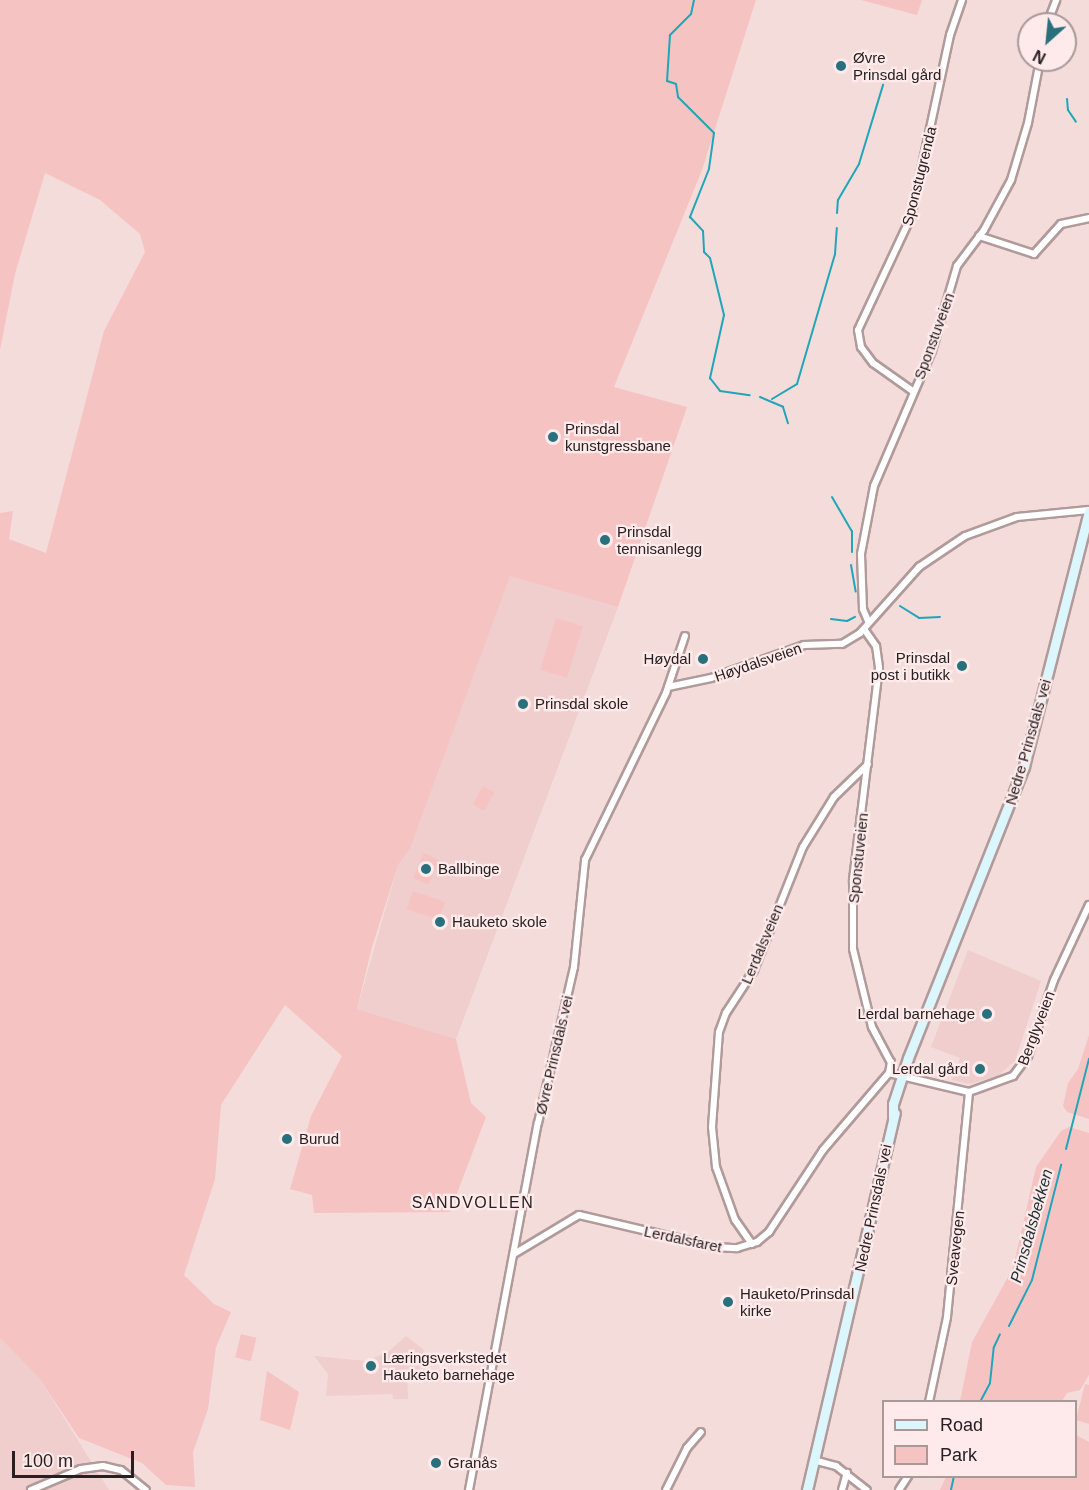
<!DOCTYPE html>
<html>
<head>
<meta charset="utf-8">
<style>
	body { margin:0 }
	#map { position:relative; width:1089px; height:1490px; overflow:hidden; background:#f4dcdb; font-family:Arial,sans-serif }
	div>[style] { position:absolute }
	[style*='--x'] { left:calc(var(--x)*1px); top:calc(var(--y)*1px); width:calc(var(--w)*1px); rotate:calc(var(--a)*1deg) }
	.built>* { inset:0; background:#efcecd }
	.green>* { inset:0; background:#f6c3c3; transform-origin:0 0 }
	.stream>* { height:2px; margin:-1px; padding:0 1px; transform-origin:1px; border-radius:1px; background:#20a5b9 }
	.roads { filter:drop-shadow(2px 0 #b09a9a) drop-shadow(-2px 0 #b09a9a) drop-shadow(0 2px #b09a9a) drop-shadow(0 -2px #b09a9a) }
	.street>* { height:6px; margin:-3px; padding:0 3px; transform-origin:3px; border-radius:3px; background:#fff }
	.secondary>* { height:9px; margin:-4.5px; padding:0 4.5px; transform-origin:4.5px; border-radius:4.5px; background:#dbf7fd }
	.dots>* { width:16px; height:16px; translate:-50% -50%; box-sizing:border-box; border:3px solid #feeaea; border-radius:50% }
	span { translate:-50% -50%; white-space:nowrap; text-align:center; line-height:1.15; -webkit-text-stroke:4.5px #feeaea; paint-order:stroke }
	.poi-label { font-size:15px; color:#282020 }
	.left { translate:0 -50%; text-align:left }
	.right { translate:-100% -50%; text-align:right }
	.street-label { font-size:15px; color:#282020 }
	.neighbourhood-label { font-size:16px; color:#282020; letter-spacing:1.5px }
	.water-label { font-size:16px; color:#1c3135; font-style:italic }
	.legend { position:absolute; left:882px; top:1400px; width:195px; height:78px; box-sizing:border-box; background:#feeaea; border:2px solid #a89999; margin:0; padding:8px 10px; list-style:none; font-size:18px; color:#282020 }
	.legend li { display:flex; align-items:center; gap:12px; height:30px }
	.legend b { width:30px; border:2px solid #a89999 }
	.north { position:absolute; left:1017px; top:12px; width:60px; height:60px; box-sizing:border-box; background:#feeaea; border:2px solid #a89999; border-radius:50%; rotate:207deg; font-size:16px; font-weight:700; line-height:24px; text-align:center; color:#282020 }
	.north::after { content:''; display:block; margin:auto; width:21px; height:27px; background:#28707c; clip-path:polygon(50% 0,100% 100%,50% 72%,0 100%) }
	.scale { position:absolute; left:12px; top:1451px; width:122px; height:27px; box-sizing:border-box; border:3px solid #282020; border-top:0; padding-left:8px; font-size:18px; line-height:21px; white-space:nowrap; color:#282020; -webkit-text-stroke:4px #feeaea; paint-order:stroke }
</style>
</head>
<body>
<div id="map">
	<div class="built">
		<div style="clip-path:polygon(510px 575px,618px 607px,456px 1039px,357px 1009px,398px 865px,410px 849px)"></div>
		<div style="clip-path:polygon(968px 950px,1041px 981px,1015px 1061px,997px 1076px,970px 1084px,952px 1080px,960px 1058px,931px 1047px)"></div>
		<div style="clip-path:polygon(406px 1336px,424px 1350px,419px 1371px,407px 1373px,408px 1399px,393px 1399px,392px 1394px,326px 1396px,328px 1374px,314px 1356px,366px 1361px,388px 1352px)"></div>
		<div style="clip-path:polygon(0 1338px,39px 1378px,109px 1490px,0 1490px)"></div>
	</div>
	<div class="green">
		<div style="clip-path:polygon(0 0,756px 0,702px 170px,614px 387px,687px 407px,618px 607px,510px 576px,410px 849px,398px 865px,372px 947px,357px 1009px,456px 1039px,471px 1103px,486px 1117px,450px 1212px,314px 1213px,312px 1195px,290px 1189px,311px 1116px,342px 1056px,285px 1005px,221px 1105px,215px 1179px,184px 1275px,214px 1304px,231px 1312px,216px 1347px,208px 1409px,193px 1452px,195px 1487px,166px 1485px,142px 1463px,79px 1438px,39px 1378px,0 1338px,0 513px,13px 511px,9px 539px,46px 553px,104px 331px,145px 252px,140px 234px,100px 200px,45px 173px,15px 274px,0 350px)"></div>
		<div style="clip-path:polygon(861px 0,922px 0,917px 15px)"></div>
		<div style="left:556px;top:618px;width:28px;height:54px;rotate:17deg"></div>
		<div style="left:483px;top:786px;width:13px;height:21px;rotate:29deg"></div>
		<div style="left:424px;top:853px;width:17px;height:27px;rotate:24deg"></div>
		<div style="left:413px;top:891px;width:34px;height:19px;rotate:19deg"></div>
		<div style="clip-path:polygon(1089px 1035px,1089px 1119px,1067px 1112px,1063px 1106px,1068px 1083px,1078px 1069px)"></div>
		<div style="clip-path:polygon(1069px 1127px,1089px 1133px,1089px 1375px,1080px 1390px,1067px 1393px,1062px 1401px,960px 1401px,972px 1342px,1013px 1268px,1036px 1167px,1061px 1131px)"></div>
		<div style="left:241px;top:1334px;width:16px;height:24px;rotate:14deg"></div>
		<div style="clip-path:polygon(267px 1371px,299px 1392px,290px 1430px,260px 1420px)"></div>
		<div style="clip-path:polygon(1085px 1384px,1089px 1385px,1089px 1424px,1076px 1420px)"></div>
		<div style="clip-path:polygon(1076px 1435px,1089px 1442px,1089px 1490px,940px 1490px,946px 1477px,1076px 1476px)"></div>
	</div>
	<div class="stream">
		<div style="--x:694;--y:0;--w:14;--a:102"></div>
		<div style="--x:691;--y:14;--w:30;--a:135"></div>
		<div style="--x:670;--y:35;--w:46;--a:93.7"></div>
		<div style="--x:667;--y:81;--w:9;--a:18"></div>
		<div style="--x:676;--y:84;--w:13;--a:81"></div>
		<div style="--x:678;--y:97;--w:51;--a:45"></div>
		<div style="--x:714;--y:133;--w:36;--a:98"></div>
		<div style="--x:709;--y:169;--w:52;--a:111.6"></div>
		<div style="--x:690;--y:217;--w:19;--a:47"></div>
		<div style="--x:703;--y:231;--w:21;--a:87"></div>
		<div style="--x:704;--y:252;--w:8;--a:45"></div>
		<div style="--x:710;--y:258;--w:59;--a:76.2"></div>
		<div style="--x:724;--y:315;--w:65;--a:102.5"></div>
		<div style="--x:710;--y:378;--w:16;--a:52"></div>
		<div style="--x:720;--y:391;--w:30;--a:8"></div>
		<div style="--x:1067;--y:99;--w:11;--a:85"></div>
		<div style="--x:1068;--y:110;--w:14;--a:56"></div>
		<div style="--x:837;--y:213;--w:13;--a:-86"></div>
		<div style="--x:838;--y:200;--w:42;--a:-59.7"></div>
		<div style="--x:859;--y:164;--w:83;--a:-73.1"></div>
		<div style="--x:760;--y:397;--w:25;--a:23"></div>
		<div style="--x:783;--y:407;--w:17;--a:73"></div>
		<div style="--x:772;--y:399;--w:29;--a:-31"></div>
		<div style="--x:797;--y:384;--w:135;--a:-73.7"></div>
		<div style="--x:835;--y:254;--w:26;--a:-86"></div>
		<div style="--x:832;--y:497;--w:39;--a:60"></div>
		<div style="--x:852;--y:531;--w:21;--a:90"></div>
		<div style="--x:851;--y:565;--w:27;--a:80"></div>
		<div style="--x:900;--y:606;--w:22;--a:32"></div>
		<div style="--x:919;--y:618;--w:21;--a:-3"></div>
		<div style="--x:831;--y:619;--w:16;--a:7"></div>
		<div style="--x:847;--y:621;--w:9;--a:-27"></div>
		<div style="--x:1066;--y:1149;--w:93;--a:-75.7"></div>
		<div style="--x:1009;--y:1326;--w:51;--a:-63.4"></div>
		<div style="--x:1032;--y:1280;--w:119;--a:-75.8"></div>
		<div style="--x:980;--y:1402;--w:21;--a:-62"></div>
		<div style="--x:990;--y:1383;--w:36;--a:-84"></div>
		<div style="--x:994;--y:1347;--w:14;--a:-65"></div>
		<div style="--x:951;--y:1490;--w:14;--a:-78"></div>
	</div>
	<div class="roads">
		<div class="street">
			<div style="--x:1047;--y:24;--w:26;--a:-69"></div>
			<div style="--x:979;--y:236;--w:58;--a:18.1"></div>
			<div style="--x:1034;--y:254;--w:40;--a:-48"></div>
			<div style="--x:1061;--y:224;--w:29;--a:-12"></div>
			<div style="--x:914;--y:392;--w:50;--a:-144.7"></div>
			<div style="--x:873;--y:363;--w:20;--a:-127"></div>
			<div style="--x:861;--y:347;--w:17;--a:-100"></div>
			<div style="--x:858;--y:330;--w:125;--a:-64.9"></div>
			<div style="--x:911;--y:217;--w:186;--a:-77.9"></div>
			<div style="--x:950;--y:35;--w:37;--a:-71"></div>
			<div style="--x:868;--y:621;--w:13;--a:-113"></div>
			<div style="--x:863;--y:609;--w:55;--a:-92.1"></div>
			<div style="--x:861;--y:554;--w:69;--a:-79.2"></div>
			<div style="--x:874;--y:486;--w:147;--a:-66.8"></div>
			<div style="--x:932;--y:351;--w:89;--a:-73.6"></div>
			<div style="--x:957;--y:266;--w:45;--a:-53.1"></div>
			<div style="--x:984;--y:230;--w:57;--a:-61.6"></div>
			<div style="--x:1011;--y:180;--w:59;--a:-73.4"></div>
			<div style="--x:1028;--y:123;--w:64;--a:-79.2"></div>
			<div style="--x:864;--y:629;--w:21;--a:55"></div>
			<div style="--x:876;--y:646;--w:22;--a:82"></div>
			<div style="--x:879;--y:668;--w:215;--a:97"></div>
			<div style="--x:853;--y:881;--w:68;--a:90"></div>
			<div style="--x:853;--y:949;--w:80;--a:76.3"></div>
			<div style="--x:872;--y:1027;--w:40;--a:62"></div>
			<div style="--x:891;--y:1062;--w:11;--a:100"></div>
			<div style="--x:668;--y:687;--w:44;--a:-11.8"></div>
			<div style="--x:711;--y:678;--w:99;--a:-19.5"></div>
			<div style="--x:804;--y:645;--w:38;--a:-2"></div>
			<div style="--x:842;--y:644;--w:21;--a:-31"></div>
			<div style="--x:860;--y:633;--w:89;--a:-48.2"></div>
			<div style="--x:919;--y:567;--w:55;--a:-34"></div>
			<div style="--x:965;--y:536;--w:55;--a:-20.1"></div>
			<div style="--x:1017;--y:517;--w:72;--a:-5.6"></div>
			<div style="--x:889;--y:1073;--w:82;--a:13.4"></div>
			<div style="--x:969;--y:1092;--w:47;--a:-20"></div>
			<div style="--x:1013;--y:1076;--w:25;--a:-53"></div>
			<div style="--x:1028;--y:1056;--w:80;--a:-71.1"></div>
			<div style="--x:1054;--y:980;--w:83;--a:-65"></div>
			<div style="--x:752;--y:1244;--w:29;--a:-125"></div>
			<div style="--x:735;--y:1220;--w:56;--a:-109.7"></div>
			<div style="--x:716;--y:1167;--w:40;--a:-95.7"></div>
			<div style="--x:712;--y:1127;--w:95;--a:-85.8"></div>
			<div style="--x:719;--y:1032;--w:20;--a:-70"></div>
			<div style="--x:726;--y:1013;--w:51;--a:-56.9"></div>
			<div style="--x:754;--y:970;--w:132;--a:-68.3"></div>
			<div style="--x:803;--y:847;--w:59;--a:-58.2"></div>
			<div style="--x:834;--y:797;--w:47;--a:-44.1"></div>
			<div style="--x:514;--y:1254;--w:76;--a:-31"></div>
			<div style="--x:579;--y:1215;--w:140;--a:13.2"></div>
			<div style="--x:715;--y:1247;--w:22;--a:3"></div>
			<div style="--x:737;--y:1248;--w:21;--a:-17"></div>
			<div style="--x:757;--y:1242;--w:16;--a:-40"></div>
			<div style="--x:769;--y:1232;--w:98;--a:-56.6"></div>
			<div style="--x:823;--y:1150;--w:101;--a:-49.4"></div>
			<div style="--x:929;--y:1402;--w:87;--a:-78"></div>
			<div style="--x:947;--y:1317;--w:226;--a:-84.4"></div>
			<div style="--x:817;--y:1461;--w:20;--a:15"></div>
			<div style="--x:836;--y:1466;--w:39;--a:38"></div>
			<div style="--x:31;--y:1490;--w:54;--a:-22.8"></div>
			<div style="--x:81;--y:1469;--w:22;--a:-8"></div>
			<div style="--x:103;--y:1466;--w:18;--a:13"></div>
			<div style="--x:121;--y:1470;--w:32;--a:39"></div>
			<div style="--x:469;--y:1490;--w:373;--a:-79.4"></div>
			<div style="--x:538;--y:1123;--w:160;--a:-77"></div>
			<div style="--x:574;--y:967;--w:108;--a:-84.1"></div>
			<div style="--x:585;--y:860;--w:186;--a:-64.1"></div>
			<div style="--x:666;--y:693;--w:60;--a:-71.6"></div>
			<div style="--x:666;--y:1490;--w:47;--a:-63.4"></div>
			<div style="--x:687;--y:1448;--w:21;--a:-49"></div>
			<div style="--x:842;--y:1490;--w:18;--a:-74"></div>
			<div style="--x:899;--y:1490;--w:17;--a:-57"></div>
		</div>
		<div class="secondary">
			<div style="--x:893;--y:1117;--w:13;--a:-90"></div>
			<div style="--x:893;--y:1104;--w:48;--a:-71.9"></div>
			<div style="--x:908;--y:1058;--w:314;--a:-68.3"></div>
			<div style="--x:1024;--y:766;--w:263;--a:-75.7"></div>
			<div style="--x:807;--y:1490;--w:387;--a:-76.9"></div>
		</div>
	</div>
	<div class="dots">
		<div style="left:841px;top:66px;background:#28707c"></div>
		<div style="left:553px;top:437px;background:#28707c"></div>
		<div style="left:605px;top:540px;background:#28707c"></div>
		<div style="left:703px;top:659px;background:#28707c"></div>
		<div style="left:962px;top:666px;background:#28707c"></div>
		<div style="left:523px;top:704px;background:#28707c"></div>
		<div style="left:426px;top:869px;background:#28707c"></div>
		<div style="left:440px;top:922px;background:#28707c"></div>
		<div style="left:987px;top:1014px;background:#28707c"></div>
		<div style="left:980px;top:1069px;background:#28707c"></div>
		<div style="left:287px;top:1139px;background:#28707c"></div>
		<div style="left:728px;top:1302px;background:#28707c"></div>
		<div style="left:371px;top:1366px;background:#28707c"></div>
		<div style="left:436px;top:1463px;background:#28707c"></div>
	</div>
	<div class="poi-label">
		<span class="left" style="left:853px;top:66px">Øvre<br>Prinsdal gård</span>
		<span class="left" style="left:565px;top:437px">Prinsdal<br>kunstgressbane</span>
		<span class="left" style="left:617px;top:540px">Prinsdal<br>tennisanlegg</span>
		<span class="right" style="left:950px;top:666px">Prinsdal<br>post i butikk</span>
		<span class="right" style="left:691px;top:659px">Høydal</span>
		<span class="left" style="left:535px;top:704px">Prinsdal skole</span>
		<span class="left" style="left:438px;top:869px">Ballbinge</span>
		<span class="left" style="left:452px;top:922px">Hauketo skole</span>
		<span class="right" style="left:975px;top:1014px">Lerdal barnehage</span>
		<span class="right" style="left:968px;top:1069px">Lerdal gård</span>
		<span class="left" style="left:299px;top:1139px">Burud</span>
		<span class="left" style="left:740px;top:1302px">Hauketo/Prinsdal<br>kirke</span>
		<span class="left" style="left:383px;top:1366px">Læringsverkstedet<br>Hauketo barnehage</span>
		<span class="left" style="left:448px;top:1463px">Granås</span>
	</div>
	<div class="street-label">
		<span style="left:919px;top:176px;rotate:-76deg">Sponstugrenda</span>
		<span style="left:934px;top:336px;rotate:-70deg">Sponstuveien</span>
		<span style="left:758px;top:662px;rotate:-19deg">Høydalsveien</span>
		<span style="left:1028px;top:742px;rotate:-74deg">Nedre Prinsdals vei</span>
		<span style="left:858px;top:858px;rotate:-84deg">Sponstuveien</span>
		<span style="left:762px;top:944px;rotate:-67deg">Lerdalsveien</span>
		<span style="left:1036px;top:1028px;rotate:-69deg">Berglyveien</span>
		<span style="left:554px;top:1055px;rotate:-77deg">Øvre Prinsdals vei</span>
		<span style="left:873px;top:1208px;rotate:-78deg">Nedre Prinsdals vei</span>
		<span style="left:683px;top:1239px;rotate:12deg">Lerdalsfaret</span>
		<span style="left:955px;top:1248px;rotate:-84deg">Sveavegen</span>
	</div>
	<div class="neighbourhood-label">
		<span style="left:473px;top:1203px">SANDVOLLEN</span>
	</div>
	<div class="water-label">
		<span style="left:1032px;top:1226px;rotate:-74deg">Prinsdalsbekken</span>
	</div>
	<ul class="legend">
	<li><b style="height:8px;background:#dbf7fd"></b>Road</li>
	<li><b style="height:16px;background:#f6c3c3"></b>Park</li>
	</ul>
	<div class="north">N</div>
	<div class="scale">100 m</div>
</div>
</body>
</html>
